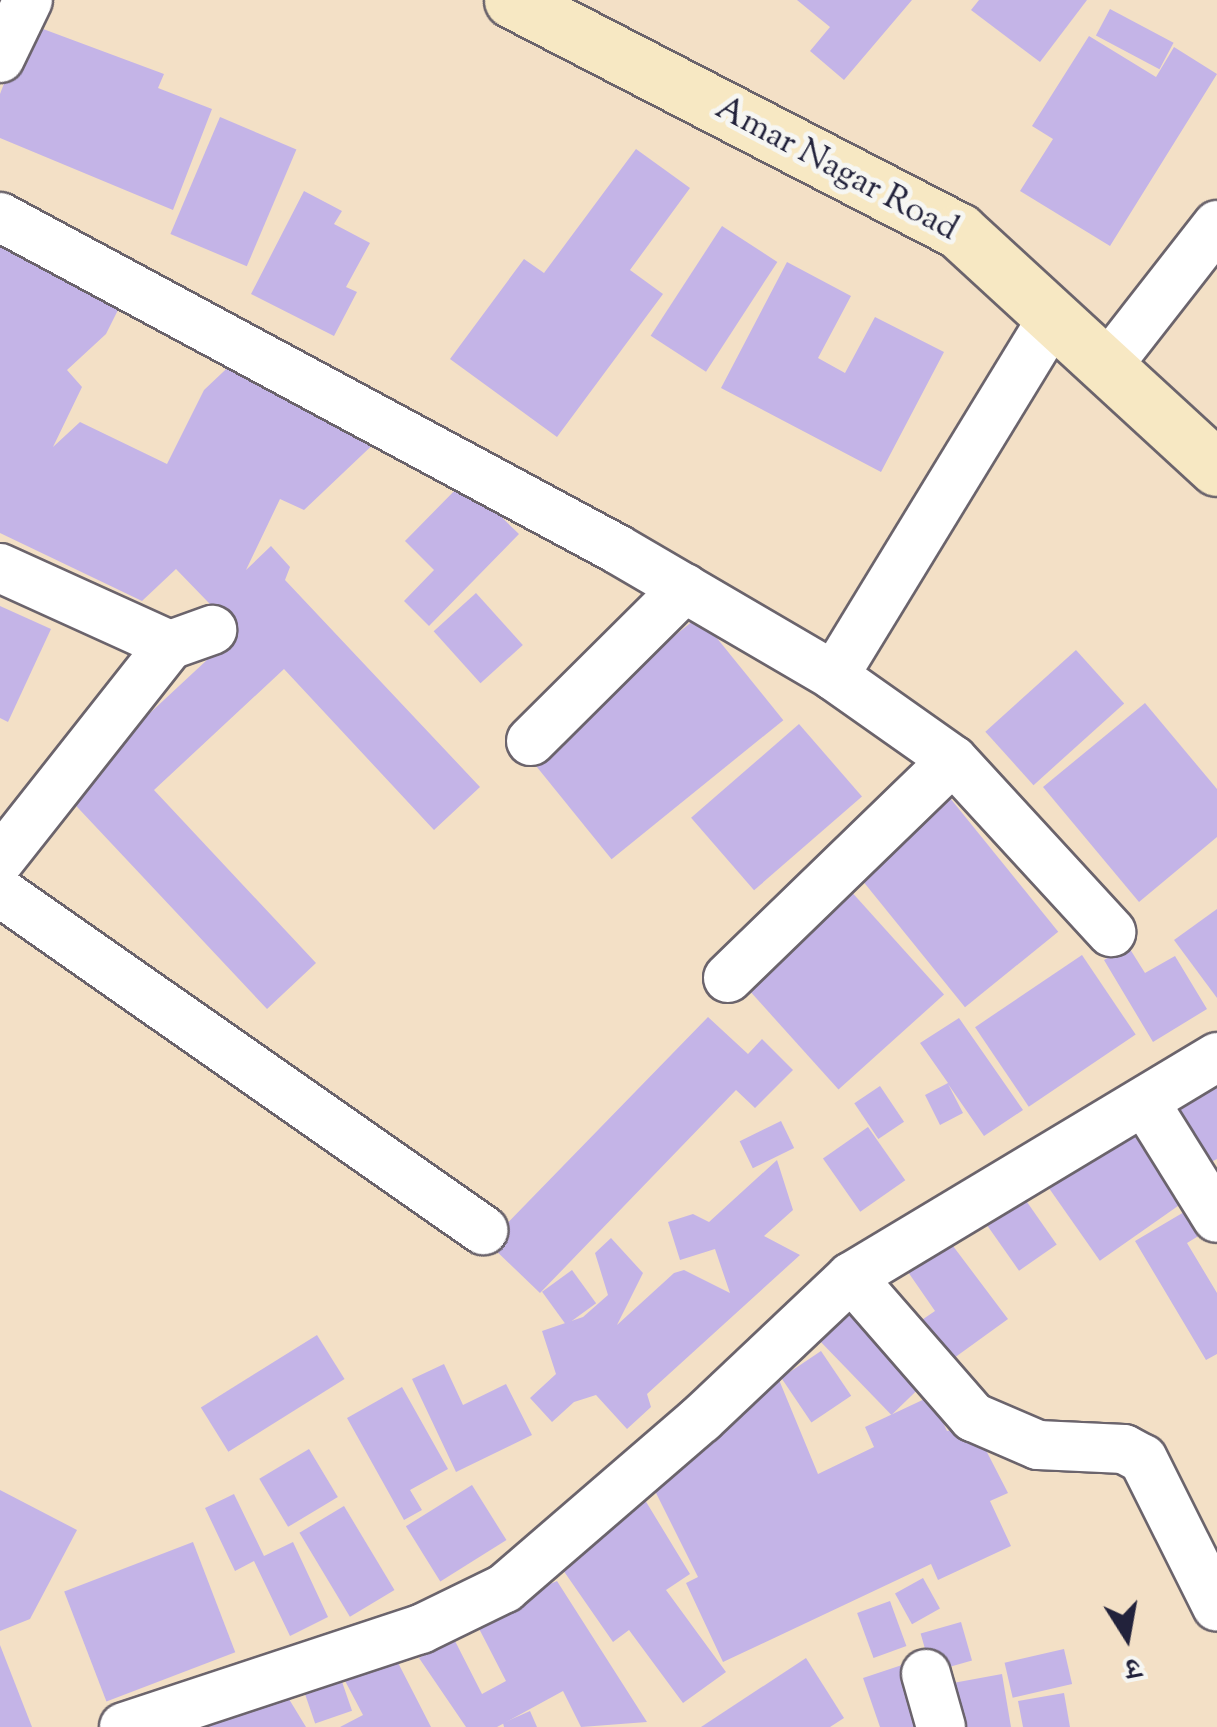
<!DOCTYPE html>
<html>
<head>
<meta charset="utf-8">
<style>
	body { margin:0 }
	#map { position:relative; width:1217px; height:1727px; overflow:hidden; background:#f3e0c6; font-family:"Sorts Mill Goudy","Noto Serif Devanagari",serif }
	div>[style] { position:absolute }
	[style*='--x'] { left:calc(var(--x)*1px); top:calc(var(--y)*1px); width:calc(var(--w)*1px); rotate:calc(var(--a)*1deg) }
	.building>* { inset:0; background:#c4b4e7; transform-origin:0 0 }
	.roads { filter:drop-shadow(2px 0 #6b646c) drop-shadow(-2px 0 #6b646c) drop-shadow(0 2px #6b646c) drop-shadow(0 -2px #6b646c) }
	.street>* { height:48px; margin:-24px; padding:0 24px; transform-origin:24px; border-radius:24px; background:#fff }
	.secondary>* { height:55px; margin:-27.5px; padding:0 27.5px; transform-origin:27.5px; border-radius:27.5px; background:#f7e8c3 }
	span { translate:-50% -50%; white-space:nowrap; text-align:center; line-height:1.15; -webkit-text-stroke:10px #f6f6f2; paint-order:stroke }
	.street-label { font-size:35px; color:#22223b }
	.north { position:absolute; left:1077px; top:1587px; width:100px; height:100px; -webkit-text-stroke:8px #f6f6f2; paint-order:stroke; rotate:169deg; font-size:28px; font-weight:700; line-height:40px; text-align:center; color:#22223b }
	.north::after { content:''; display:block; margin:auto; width:35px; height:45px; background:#22223b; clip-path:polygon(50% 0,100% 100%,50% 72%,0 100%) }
</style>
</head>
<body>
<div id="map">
	<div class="building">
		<div style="clip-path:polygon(797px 0,912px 0,844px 80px,810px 51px,830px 27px)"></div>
		<div style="clip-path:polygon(979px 0,1087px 0,1040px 62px,971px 10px)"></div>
		<div style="left:1110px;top:9px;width:72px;height:30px;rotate:28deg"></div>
		<div style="clip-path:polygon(27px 23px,164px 74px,158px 88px,212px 109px,173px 210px,0 138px,0 94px)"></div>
		<div style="clip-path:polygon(1089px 36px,1156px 77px,1174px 47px,1217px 74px,1110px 246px,1020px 191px,1053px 139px,1032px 126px)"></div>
		<div style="left:220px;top:117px;width:83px;height:127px;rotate:23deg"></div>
		<div style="clip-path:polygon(636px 149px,690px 188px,630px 270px,663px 294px,557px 437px,450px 359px,524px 259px,544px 273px)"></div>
		<div style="clip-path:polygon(304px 191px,342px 211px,334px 224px,370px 243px,346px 287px,357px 292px,334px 336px,251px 294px)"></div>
		<div style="left:722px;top:226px;width:66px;height:131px;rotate:33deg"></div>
		<div style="clip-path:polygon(0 233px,126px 294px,106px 334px,67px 370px,82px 387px,53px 447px,80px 422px,167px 464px,204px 390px,241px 355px,382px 436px,304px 510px,280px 499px,246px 570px,271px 546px,290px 567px,285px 580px,480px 787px,434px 830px,284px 669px,154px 790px,316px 963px,267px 1009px,64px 793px,237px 632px,176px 569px,142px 601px,0 533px)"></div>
		<div style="clip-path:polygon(787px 262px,851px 296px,818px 358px,845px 373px,875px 317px,944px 352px,881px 472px,721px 388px)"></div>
		<div style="clip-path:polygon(464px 481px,519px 534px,429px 626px,404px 601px,434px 570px,405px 541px)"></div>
		<div style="left:476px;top:593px;width:70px;height:57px;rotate:48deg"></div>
		<div style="clip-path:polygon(0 606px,51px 629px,8px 722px,0 718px)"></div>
		<div style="left:699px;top:616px;width:134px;height:221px;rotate:51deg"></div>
		<div style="left:1076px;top:650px;width:72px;height:122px;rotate:48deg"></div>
		<div style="clip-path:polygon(1145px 703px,1217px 789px,1217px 837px,1139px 902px,1043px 787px)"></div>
		<div style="left:799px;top:724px;width:96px;height:143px;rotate:49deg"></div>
		<div style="left:950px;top:798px;width:172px;height:120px;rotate:51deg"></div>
		<div style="left:849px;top:889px;width:142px;height:142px;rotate:48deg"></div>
		<div style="clip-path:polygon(1217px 909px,1217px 998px,1174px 940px)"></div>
		<div style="clip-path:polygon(1128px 946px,1145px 973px,1175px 956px,1207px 1009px,1153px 1042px,1104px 960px)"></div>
		<div style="left:1082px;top:955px;width:96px;height:129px;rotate:56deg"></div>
		<div style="clip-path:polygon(708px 1017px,748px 1054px,762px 1039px,793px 1070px,755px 1108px,736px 1090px,540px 1293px,488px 1243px)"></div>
		<div style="clip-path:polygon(959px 1018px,1023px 1110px,984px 1136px,948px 1084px,963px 1113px,940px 1125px,925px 1095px,948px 1083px,920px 1043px)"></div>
		<div style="clip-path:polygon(1217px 1070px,1217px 1159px,1193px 1171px,1156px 1105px)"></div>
		<div style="left:880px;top:1086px;width:43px;height:31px;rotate:56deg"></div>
		<div style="left:1134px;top:1116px;width:99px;height:111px;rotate:55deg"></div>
		<div style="left:781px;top:1121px;width:30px;height:46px;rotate:64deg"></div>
		<div style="left:868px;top:1127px;width:65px;height:55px;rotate:55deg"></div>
		<div style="clip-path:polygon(777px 1160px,793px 1210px,764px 1236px,800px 1255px,647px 1394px,651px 1407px,627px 1429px,596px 1395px,574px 1402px,552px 1422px,530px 1398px,556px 1374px,542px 1331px,583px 1317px,608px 1295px,595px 1253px,611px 1238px,643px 1273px,617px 1325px,674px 1273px,684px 1270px,730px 1293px,715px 1249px,680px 1260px,668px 1222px,693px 1214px,709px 1222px)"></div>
		<div style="left:1020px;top:1192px;width:64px;height:46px;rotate:55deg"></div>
		<div style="clip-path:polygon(1201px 1202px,1215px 1226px,1187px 1243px,1217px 1293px,1217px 1354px,1206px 1360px,1135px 1241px)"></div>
		<div style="clip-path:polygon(950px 1242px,1008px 1319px,943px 1366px,913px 1326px,935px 1311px,908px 1272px)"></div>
		<div style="left:572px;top:1270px;width:41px;height:37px;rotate:54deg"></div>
		<div style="left:853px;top:1309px;width:103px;height:46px;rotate:46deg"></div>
		<div style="left:317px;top:1335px;width:52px;height:137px;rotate:58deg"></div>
		<div style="left:821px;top:1351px;width:54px;height:48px;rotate:56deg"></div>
		<div style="clip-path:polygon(444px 1364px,463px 1405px,506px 1384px,532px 1435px,456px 1472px,412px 1379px)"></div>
		<div style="clip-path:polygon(777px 1375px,818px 1474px,874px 1447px,865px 1427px,931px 1396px,947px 1431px,973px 1425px,1008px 1493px,990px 1501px,1011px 1546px,938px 1580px,931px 1564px,723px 1662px,686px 1583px,698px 1577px,654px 1489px)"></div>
		<div style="clip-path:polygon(402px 1387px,448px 1469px,410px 1490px,422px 1510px,404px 1520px,347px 1418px)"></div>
		<div style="left:309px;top:1449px;width:56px;height:58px;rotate:59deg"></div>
		<div style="left:472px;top:1485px;width:65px;height:78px;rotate:58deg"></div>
		<div style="clip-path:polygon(0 1490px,77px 1530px,30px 1619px,0 1631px)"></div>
		<div style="clip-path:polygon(234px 1494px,264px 1556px,293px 1542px,328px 1617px,290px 1636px,254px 1561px,235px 1571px,205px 1508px)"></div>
		<div style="clip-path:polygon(645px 1500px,690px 1574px,666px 1590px,726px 1672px,683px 1703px,629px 1630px,613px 1642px,563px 1570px)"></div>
		<div style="left:344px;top:1506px;width:98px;height:52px;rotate:59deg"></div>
		<div style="left:193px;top:1542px;width:118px;height:138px;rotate:69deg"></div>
		<div style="left:923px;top:1578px;width:35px;height:32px;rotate:61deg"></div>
		<div style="clip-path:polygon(557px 1581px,647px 1722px,581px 1727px,563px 1691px,497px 1727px,466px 1727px,419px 1658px,454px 1639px,482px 1694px,506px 1681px,473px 1617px)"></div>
		<div style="left:890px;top:1601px;width:48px;height:35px;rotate:70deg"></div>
		<div style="left:961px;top:1622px;width:40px;height:42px;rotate:74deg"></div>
		<div style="clip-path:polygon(0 1645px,32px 1727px,0 1727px)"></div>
		<div style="left:1064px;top:1649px;width:36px;height:61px;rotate:77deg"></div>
		<div style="clip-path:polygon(392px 1651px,431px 1727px,340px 1727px,363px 1715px,343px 1677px)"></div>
		<div style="clip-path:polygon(806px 1658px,844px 1718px,830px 1727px,701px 1727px)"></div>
		<div style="clip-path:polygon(914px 1661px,929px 1727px,880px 1727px,863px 1678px)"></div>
		<div style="left:339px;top:1673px;width:40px;height:39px;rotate:71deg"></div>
		<div style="clip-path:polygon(1002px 1674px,1011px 1727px,949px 1727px,942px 1685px)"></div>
		<div style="clip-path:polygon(281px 1686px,306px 1727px,178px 1727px,211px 1708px,226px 1719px)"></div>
		<div style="clip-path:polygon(1064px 1693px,1070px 1727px,1023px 1727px,1018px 1701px)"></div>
		<div style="clip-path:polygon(530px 1711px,537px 1727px,504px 1727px,503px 1723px)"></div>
	</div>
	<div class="roads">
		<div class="street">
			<div style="--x:0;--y:58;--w:64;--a:-64.2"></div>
			<div style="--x:0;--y:217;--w:701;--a:28.28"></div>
			<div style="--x:617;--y:549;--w:251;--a:30.3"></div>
			<div style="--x:1107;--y:366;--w:179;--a:-52"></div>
			<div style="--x:0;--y:568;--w:187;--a:24.4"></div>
			<div style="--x:531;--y:741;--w:217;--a:-44.8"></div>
			<div style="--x:953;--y:760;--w:234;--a:47.4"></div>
			<div style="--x:0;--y:860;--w:274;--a:-51.7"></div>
			<div style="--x:170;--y:645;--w:45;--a:-19.7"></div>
			<div style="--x:0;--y:892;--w:590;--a:34.98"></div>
			<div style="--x:728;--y:978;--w:313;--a:-44.1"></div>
			<div style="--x:953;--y:760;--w:146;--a:-144.8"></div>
			<div style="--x:834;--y:676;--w:421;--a:-58.6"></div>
			<div style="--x:1146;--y:1104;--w:134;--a:58.1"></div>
			<div style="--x:851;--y:1277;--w:186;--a:48.9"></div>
			<div style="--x:973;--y:1417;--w:71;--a:23.3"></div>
			<div style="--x:1038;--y:1445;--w:86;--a:2.7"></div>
			<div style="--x:1124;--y:1449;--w:21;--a:28"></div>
			<div style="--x:1143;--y:1459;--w:165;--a:63.4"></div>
			<div style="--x:926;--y:1674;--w:55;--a:74.2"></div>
			<div style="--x:124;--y:1727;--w:313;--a:-18.3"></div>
			<div style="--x:421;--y:1629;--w:93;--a:-26"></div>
			<div style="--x:505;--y:1588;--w:259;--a:-40.8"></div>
			<div style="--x:701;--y:1419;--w:207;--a:-43.4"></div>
			<div style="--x:851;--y:1277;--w:427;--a:-31"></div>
		</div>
		<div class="secondary">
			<div style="--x:512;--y:0;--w:503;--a:27.33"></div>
			<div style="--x:959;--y:231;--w:350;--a:42.6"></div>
		</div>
	</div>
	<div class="street-label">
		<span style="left:836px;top:170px;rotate:28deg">Amar Nagar Road</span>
	</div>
	<div class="north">उ</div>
</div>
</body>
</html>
